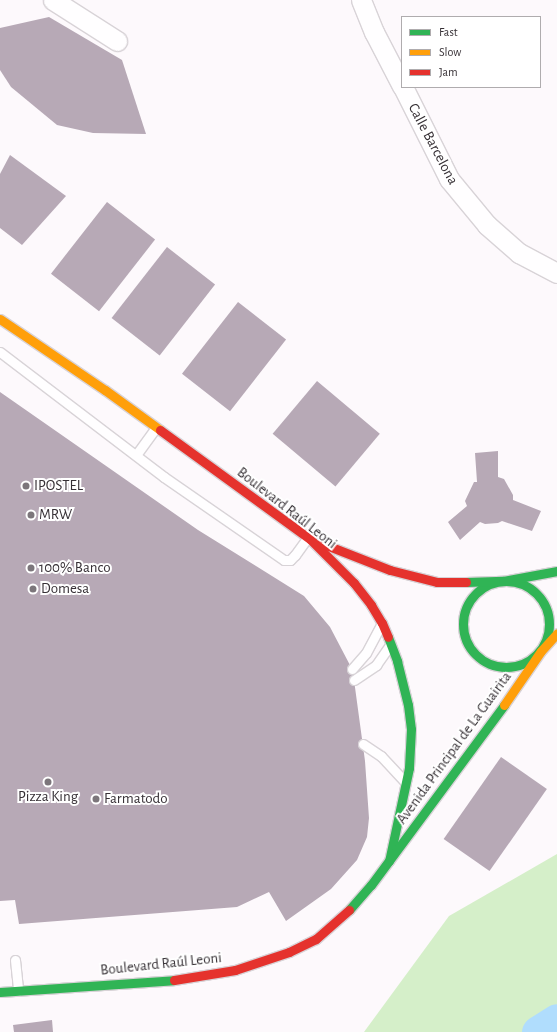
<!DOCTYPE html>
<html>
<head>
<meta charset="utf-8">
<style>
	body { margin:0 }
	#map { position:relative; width:557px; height:1032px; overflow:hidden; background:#fdf9fc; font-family:"Alegreya Sans",sans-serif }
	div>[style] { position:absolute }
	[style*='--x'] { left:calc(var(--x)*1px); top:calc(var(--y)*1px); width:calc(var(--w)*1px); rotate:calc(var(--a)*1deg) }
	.green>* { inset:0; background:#d5efc9 }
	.river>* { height:33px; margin:-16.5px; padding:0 16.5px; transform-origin:16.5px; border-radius:16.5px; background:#b0ddfd }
	.building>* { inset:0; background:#b7a9b6; transform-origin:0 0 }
	.roads { filter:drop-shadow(1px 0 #d8d3d7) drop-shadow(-1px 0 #d8d3d7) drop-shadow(0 1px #d8d3d7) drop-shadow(0 -1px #d8d3d7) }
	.lane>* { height:9px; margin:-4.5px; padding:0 4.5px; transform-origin:4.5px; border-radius:4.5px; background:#fffeff }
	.street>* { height:19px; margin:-9.5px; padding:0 9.5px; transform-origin:9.5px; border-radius:9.5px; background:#fffeff }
	.fast>* { height:9px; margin:-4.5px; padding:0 4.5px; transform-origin:4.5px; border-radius:4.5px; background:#30b455 }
	.fast>.ring { margin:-4.5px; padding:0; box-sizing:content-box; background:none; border:9px solid #30b455; border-radius:50% }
	.slow>* { height:9px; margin:-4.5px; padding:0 4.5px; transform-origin:4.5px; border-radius:4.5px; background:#ff9f0a }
	.jam>* { height:9px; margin:-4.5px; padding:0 4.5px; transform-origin:4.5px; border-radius:4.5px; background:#e5322d }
	.dots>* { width:11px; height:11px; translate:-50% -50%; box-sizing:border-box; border:2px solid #fff; border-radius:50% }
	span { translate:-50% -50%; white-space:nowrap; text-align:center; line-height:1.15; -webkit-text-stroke:4px #fff; paint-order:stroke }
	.street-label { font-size:15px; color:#363035 }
	.poi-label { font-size:15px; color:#363035 }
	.left { translate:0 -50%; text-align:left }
	.legend { position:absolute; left:401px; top:16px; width:140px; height:72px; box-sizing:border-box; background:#fff; border:1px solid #afacae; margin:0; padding:5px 7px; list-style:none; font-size:12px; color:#363035 }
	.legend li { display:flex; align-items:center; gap:8px; height:20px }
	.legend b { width:20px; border:1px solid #afacae }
</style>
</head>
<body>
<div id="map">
	<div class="green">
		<div style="clip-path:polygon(557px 854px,557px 1032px,364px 1032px,449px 916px)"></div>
	</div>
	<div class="river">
		<div style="--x:538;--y:1032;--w:22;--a:-32"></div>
	</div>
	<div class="building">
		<div style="clip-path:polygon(49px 17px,122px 60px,146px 134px,93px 133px,57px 125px,11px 87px,0 70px,0 28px)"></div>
		<div style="clip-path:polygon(10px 155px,66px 196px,22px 245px,0 228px,0 174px)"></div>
		<div style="left:107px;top:202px;width:61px;height:91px;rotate:38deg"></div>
		<div style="left:167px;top:247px;width:61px;height:90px;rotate:38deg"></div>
		<div style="left:238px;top:302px;width:61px;height:91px;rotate:38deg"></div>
		<div style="left:317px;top:381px;width:82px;height:69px;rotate:40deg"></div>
		<div style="clip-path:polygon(0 392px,198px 530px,304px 596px,330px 627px,352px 669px,354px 680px,365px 761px,369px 818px,367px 837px,357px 860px,331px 889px,286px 921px,269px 892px,237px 907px,19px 924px,15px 900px,0 901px)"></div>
		<div style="clip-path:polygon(498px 451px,498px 477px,504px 479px,513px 495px,513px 500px,541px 511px,532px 531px,502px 521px,498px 523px,485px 524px,480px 522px,460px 540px,448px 522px,467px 506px,465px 501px,474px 482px,477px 482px,475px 453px)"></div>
		<div style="left:501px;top:757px;width:56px;height:100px;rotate:35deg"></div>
		<div style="clip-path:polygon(52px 1020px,53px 1032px,14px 1032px,13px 1025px)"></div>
	</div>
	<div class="roads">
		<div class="lane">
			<div style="--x:0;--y:352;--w:206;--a:37.3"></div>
			<div style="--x:164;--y:477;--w:146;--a:34.7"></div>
			<div style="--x:284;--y:560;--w:6;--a:0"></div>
			<div style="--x:290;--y:560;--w:7;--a:-45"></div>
			<div style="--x:295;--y:555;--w:22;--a:-54"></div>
			<div style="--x:136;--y:455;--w:34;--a:-54"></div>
			<div style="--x:352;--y:669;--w:21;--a:-49"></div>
			<div style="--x:366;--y:653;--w:32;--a:-62"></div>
			<div style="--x:354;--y:680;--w:27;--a:-34"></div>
			<div style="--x:376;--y:665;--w:24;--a:-55"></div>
			<div style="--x:363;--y:744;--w:22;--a:34"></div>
			<div style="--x:381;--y:756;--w:35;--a:47"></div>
			<div style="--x:15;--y:960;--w:31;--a:84"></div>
		</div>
		<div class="street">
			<div style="--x:53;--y:0;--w:76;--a:32.6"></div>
			<div style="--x:361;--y:0;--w:35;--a:68"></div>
			<div style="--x:374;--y:32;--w:61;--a:62.6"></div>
			<div style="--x:403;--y:87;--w:103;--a:63.4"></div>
			<div style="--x:449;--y:179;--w:60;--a:50.4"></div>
			<div style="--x:487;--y:225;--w:43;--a:41.2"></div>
			<div style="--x:519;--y:253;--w:43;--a:27.8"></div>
		</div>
		<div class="fast">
			<div class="ring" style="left:463px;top:581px;width:77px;height:77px"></div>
			<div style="--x:466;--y:582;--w:37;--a:-2"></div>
			<div style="--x:503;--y:581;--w:55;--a:-10.5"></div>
			<div style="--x:388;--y:637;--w:26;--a:69"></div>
			<div style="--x:397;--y:661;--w:45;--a:76"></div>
			<div style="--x:408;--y:705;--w:24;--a:83"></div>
			<div style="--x:411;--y:729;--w:39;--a:93"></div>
			<div style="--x:409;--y:768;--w:95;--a:102.1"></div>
			<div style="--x:349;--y:910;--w:33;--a:-49"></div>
			<div style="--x:371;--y:885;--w:224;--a:-53.5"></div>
			<div style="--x:0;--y:992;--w:174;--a:-3.9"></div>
		</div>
		<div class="slow">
			<div style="--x:0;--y:319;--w:127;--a:34.1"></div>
			<div style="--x:105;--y:390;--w:68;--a:36"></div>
			<div style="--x:504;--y:705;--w:65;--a:-55.6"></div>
			<div style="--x:541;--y:651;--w:24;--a:-48"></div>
		</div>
		<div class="jam">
			<div style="--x:160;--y:430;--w:185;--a:36"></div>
			<div style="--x:310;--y:539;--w:62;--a:45"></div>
			<div style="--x:354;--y:583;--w:28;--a:52"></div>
			<div style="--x:371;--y:605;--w:21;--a:59"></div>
			<div style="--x:382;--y:623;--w:15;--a:67"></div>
			<div style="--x:321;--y:543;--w:74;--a:21.4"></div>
			<div style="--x:390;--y:570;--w:49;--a:14.3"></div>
			<div style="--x:437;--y:582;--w:29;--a:0"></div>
			<div style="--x:174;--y:980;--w:62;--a:-9.3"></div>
			<div style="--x:235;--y:970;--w:57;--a:-18.4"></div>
			<div style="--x:289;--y:952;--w:30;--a:-26"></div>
			<div style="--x:316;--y:939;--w:44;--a:-41.3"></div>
		</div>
	</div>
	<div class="dots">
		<div style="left:26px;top:486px;background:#7c767b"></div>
		<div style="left:31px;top:515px;background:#7c767b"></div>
		<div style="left:31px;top:568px;background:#7c767b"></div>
		<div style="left:33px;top:589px;background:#7c767b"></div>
		<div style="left:48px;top:782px;background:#7c767b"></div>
		<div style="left:96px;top:799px;background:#7c767b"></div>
	</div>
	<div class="street-label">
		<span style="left:433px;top:144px;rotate:62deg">Calle Barcelona</span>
		<span style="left:287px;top:508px;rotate:38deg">Boulevard Raúl Leoni</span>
		<span style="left:454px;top:748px;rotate:-54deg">Avenida Principal de La Guairita</span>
		<span style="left:161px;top:964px;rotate:-6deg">Boulevard Raúl Leoni</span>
	</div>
	<div class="poi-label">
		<span class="left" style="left:34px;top:486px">IPOSTEL</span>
		<span class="left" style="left:39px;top:515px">MRW</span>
		<span class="left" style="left:39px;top:568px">100% Banco</span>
		<span class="left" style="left:41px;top:589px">Domesa</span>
		<span style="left:48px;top:797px">Pizza King</span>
		<span class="left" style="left:104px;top:799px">Farmatodo</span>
	</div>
	<ul class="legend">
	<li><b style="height:5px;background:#30b455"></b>Fast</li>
	<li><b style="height:5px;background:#ff9f0a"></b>Slow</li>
	<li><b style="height:5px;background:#e5322d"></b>Jam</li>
	</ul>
</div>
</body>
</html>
